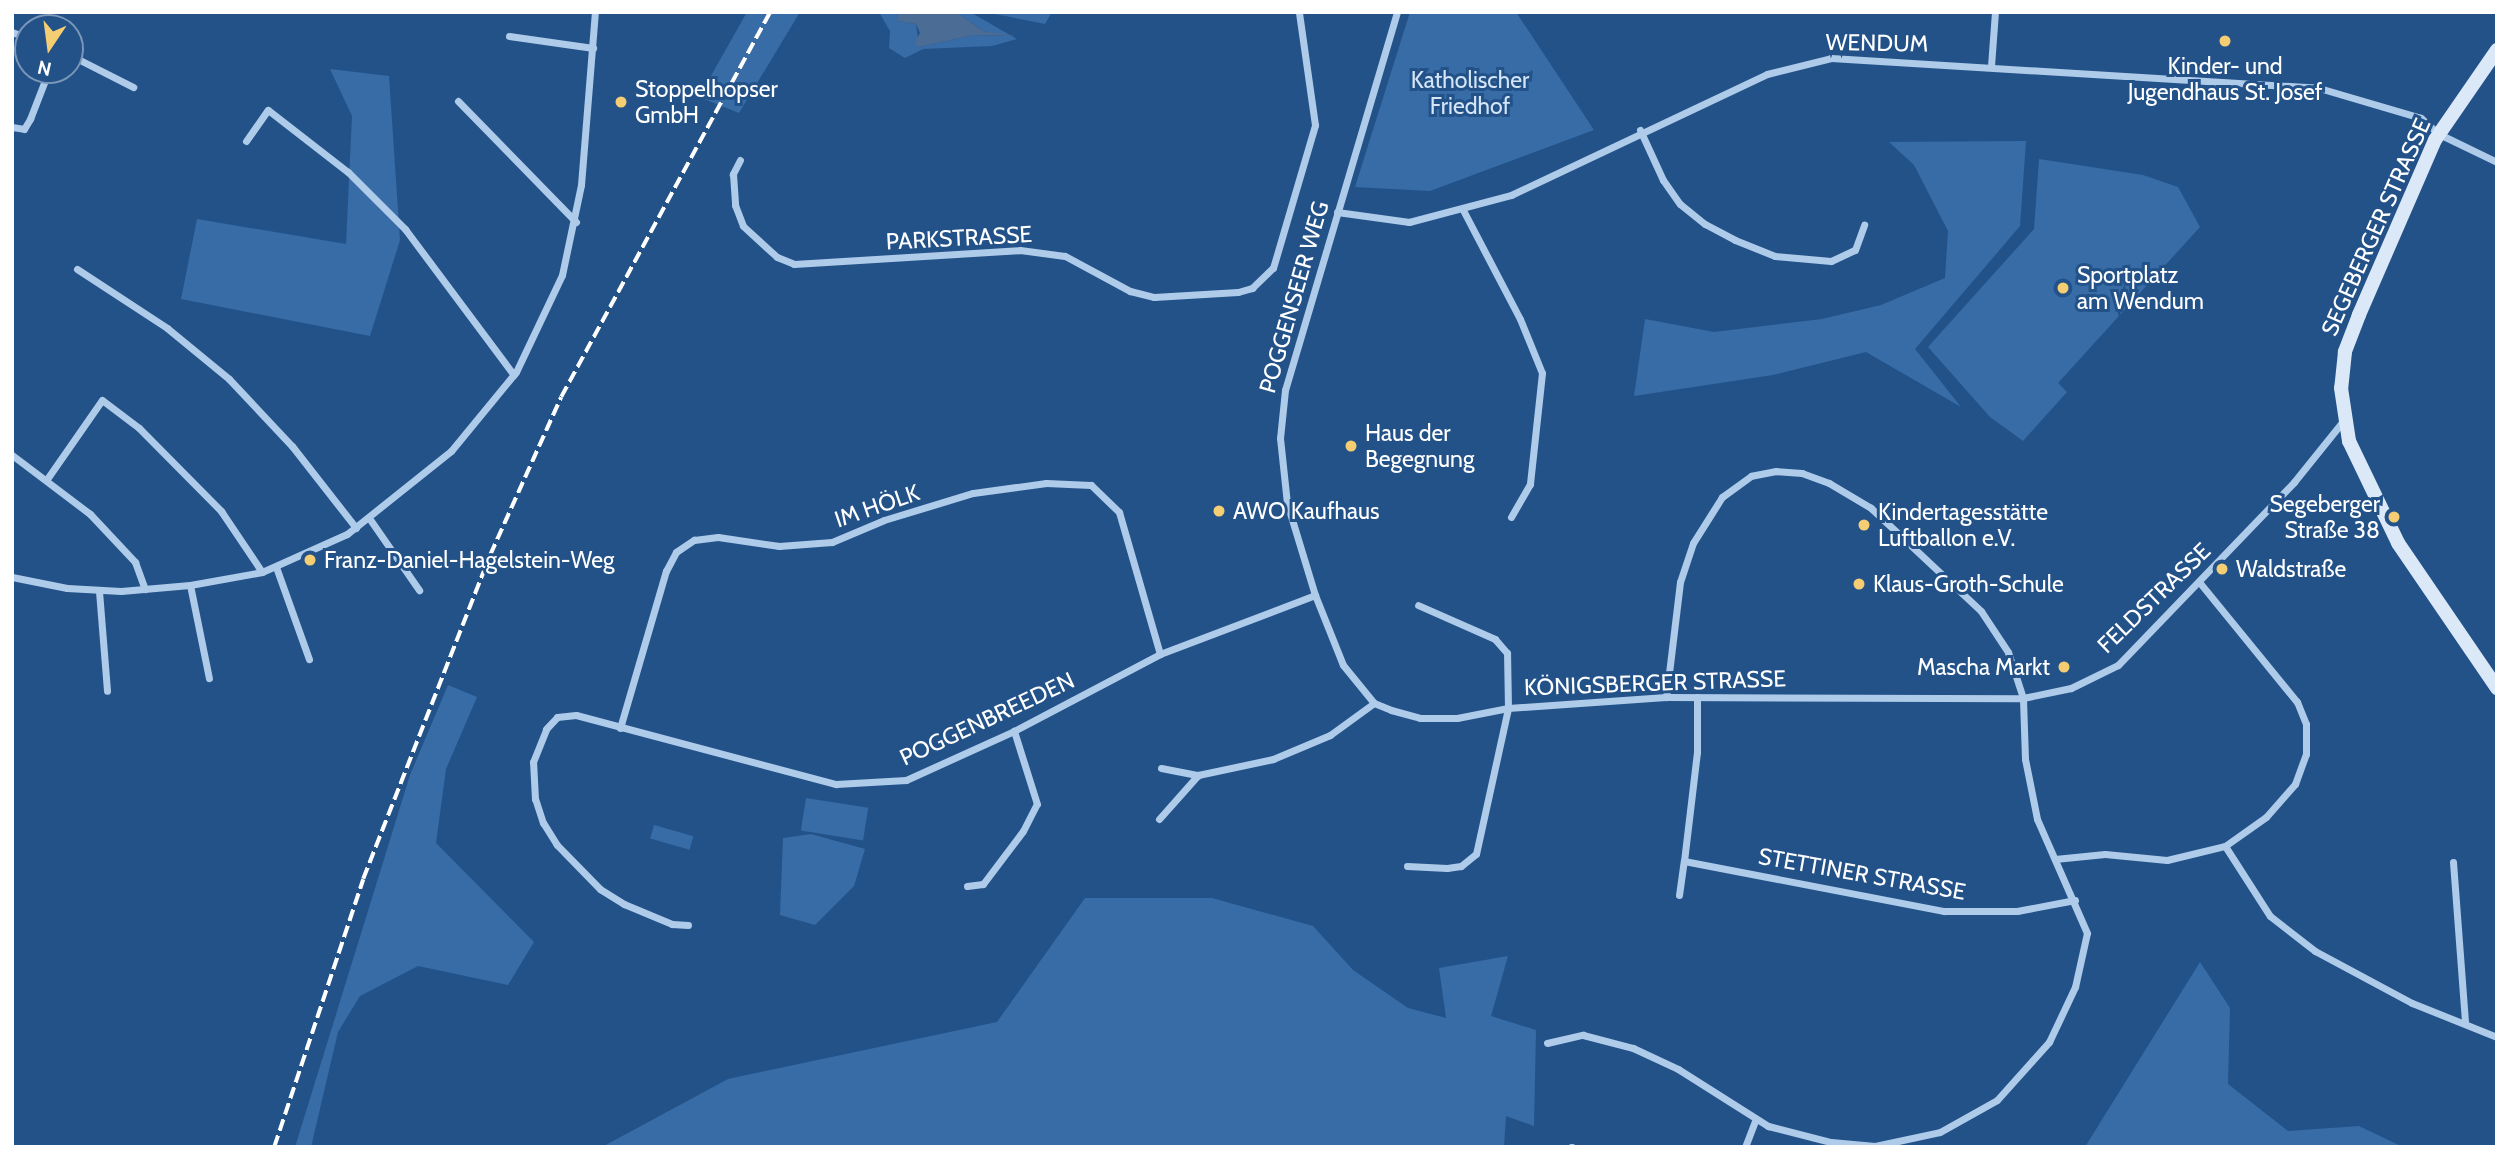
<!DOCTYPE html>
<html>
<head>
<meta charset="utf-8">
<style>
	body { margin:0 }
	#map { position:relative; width:2509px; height:1159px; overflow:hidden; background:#235289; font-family:Cabin,sans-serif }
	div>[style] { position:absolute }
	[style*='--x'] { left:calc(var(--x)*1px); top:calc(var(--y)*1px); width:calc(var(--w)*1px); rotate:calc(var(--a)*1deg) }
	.green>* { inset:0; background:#376ca6; transform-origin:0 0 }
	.water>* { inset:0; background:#4b6c94 }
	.street>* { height:7px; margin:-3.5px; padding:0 3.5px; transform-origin:3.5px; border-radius:3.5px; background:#afcbea }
	.secondary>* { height:14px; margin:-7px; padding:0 7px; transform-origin:7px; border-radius:7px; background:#dae8f8 }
	.rail>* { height:3.5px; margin-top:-1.75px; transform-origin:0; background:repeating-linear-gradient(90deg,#fff 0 12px,transparent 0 17px) }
	.dots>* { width:19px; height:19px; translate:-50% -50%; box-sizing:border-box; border:4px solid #235289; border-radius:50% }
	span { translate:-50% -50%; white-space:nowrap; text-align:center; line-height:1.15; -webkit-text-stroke:6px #235289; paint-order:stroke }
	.street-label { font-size:23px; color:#fff }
	.poi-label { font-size:23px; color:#fff }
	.left { translate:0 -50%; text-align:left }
	.right { translate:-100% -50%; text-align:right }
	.park-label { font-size:23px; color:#d4e5f7 }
	.frame { position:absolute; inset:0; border:14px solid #fff; pointer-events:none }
	.north { position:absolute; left:14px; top:14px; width:70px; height:70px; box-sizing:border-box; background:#235289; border:2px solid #7b97b8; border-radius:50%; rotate:193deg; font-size:19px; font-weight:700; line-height:28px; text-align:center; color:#fff }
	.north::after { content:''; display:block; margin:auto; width:24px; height:32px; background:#f5cd72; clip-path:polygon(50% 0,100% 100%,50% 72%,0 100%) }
</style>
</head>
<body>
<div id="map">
	<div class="green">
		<div style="clip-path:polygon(747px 12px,800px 12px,739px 113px,699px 97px)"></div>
		<div style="clip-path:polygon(879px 12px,897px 12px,898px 21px,916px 24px,919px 47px,974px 35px,1010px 36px,983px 31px,956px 12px,970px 12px,1017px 39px,992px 46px,923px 49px,905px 58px,889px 48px,890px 31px)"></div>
		<div style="clip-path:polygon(985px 12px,1052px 12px,1045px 24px)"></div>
		<div style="clip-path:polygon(1410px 12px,1516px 12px,1594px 130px,1430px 191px,1355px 187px)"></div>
		<div style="clip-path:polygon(330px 69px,389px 76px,400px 240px,370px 336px,181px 299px,197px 219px,346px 244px,352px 116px)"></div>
		<div style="clip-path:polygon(2026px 141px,2020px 226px,1915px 349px,1961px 407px,1866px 352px,1773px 375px,1634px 396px,1645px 319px,1714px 332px,1822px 319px,1881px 305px,1945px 278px,1948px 231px,1914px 165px,1889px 142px)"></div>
		<div style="clip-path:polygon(2039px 159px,2143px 175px,2178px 187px,2200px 227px,2058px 383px,2067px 392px,2023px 441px,1990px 417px,1928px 347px,2034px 229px)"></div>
		<div style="clip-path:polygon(448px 685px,477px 697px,446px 769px,436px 843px,534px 942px,508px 985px,418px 966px,360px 996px,338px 1032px,311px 1147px,295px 1147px,410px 775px)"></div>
		<div style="left:806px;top:798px;width:63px;height:33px;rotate:9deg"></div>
		<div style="left:654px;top:825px;width:41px;height:14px;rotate:16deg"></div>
		<div style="clip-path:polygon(811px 834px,865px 849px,854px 886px,815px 925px,780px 915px,783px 838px)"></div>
		<div style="clip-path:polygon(1085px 898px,1212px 898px,1313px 926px,1353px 970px,1408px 1008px,1446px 1018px,1439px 968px,1508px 956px,1491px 1016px,1536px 1030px,1534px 1126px,1506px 1116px,1504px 1147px,602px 1147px,728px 1079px,997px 1022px)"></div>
		<div style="clip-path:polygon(2200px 962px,2230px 1008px,2228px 1084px,2288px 1131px,2359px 1126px,2403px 1147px,2085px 1147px)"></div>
	</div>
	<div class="water">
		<div style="clip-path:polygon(897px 12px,956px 12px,983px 31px,1015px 36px,974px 35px,919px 47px,914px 43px,920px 33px,916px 24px,898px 21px)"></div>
	</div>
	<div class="street">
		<div style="--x:1397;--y:12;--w:394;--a:106.5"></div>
		<div style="--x:1285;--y:390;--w:48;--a:95.9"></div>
		<div style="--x:1280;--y:438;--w:65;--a:83.9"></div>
		<div style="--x:1287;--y:503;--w:96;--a:73.1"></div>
		<div style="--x:1315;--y:595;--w:75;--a:68.2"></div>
		<div style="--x:1343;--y:665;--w:49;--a:50.8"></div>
		<div style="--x:1374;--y:703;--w:18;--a:22"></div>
		<div style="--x:1391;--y:710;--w:30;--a:15"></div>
		<div style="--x:1420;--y:718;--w:37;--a:0"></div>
		<div style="--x:1457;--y:718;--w:52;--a:-11.1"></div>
		<div style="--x:1508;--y:708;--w:158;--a:-4"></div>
		<div style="--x:1666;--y:697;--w:357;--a:0.2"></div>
		<div style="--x:2023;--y:698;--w:49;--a:-11.8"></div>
		<div style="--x:2071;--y:688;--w:52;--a:-26.1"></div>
		<div style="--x:2118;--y:665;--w:254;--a:-46.1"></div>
		<div style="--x:2294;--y:482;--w:78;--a:-51.2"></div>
		<div style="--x:12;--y:32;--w:17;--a:21"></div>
		<div style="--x:509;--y:36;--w:85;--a:8.1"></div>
		<div style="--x:70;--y:55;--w:71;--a:26.9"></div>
		<div style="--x:1991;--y:66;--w:54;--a:-85.8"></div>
		<div style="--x:458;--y:101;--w:169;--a:45.7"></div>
		<div style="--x:12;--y:127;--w:12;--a:9"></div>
		<div style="--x:24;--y:129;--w:12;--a:-59"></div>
		<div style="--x:30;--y:119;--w:53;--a:-68.8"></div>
		<div style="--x:1640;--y:130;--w:55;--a:65.3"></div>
		<div style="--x:1663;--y:180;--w:29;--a:55"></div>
		<div style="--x:1680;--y:204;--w:32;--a:39"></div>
		<div style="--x:1705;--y:224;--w:34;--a:28"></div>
		<div style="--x:1735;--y:240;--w:43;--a:21.8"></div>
		<div style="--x:1775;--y:256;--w:56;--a:5.1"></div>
		<div style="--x:1831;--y:261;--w:26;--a:-25"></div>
		<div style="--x:1855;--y:250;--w:27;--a:-70"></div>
		<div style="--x:246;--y:141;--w:38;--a:-55"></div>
		<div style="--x:268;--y:110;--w:101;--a:37.8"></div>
		<div style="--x:348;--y:172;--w:81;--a:45"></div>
		<div style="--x:405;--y:229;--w:182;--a:53.3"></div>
		<div style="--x:740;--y:160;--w:16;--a:117"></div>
		<div style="--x:733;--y:174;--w:31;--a:86"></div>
		<div style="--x:735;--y:205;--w:22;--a:69"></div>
		<div style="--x:743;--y:226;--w:46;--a:42.4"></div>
		<div style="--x:777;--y:257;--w:18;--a:22"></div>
		<div style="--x:794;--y:264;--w:226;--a:-3.5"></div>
		<div style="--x:1020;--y:250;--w:45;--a:7.6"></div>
		<div style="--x:1065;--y:256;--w:74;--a:28.3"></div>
		<div style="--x:1130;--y:291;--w:25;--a:14"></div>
		<div style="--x:1154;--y:297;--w:84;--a:-3.4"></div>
		<div style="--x:1238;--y:292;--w:15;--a:-16"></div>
		<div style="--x:1252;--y:288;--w:29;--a:-44"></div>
		<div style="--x:1273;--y:268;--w:149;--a:-73.6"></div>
		<div style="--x:1315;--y:125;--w:114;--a:-98.1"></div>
		<div style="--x:1463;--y:210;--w:123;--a:62.4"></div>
		<div style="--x:1520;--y:319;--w:58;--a:67.8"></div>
		<div style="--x:1542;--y:373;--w:112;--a:96.2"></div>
		<div style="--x:1530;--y:484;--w:38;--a:120"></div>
		<div style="--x:1337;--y:212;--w:73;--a:7.9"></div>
		<div style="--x:1409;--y:222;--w:106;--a:-14.8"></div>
		<div style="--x:1511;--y:195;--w:283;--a:-25.3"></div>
		<div style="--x:1767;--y:74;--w:66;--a:-14"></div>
		<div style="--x:1831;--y:58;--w:489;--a:3.5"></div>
		<div style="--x:2319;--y:88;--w:106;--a:16.4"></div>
		<div style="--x:2421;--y:118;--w:24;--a:42"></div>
		<div style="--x:2439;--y:134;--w:64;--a:25.8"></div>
		<div style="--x:77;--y:269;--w:108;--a:33.2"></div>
		<div style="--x:167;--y:328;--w:80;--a:39.4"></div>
		<div style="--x:229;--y:379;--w:92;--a:46.8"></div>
		<div style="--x:292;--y:446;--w:104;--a:52"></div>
		<div style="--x:12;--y:455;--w:98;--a:37.1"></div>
		<div style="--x:90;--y:514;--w:66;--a:46.8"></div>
		<div style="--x:135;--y:562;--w:29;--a:70"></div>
		<div style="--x:47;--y:479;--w:96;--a:-55.2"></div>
		<div style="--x:102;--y:400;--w:46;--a:37.1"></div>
		<div style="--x:139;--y:428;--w:117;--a:45.3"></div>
		<div style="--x:221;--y:511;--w:73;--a:56.1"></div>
		<div style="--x:369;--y:518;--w:88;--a:55.2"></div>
		<div style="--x:276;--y:567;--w:98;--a:70.3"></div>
		<div style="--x:12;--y:577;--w:56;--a:11.3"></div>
		<div style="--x:67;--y:588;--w:54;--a:3.2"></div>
		<div style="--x:121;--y:591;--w:69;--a:-5"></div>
		<div style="--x:190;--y:585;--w:73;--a:-10.2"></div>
		<div style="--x:262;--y:572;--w:93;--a:-24.1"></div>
		<div style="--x:347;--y:534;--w:133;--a:-38.6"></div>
		<div style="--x:451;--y:451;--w:102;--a:-50.6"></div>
		<div style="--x:516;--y:372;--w:107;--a:-64.6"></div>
		<div style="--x:562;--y:275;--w:92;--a:-78.1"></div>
		<div style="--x:581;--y:185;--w:174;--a:-85.4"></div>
		<div style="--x:190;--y:585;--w:95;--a:78.5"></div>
		<div style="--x:99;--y:591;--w:100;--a:85.4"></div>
		<div style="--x:1697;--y:697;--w:55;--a:90"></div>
		<div style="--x:1697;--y:752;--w:110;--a:96.8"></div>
		<div style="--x:1684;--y:861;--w:265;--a:10.9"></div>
		<div style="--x:1944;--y:911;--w:73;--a:0"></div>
		<div style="--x:2017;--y:911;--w:59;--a:-10.7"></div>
		<div style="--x:620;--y:728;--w:164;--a:-73.7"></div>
		<div style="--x:666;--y:571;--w:21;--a:-62"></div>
		<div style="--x:676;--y:552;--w:22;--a:-34"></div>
		<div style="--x:694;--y:540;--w:24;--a:-7"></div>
		<div style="--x:718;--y:537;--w:62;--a:8.4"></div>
		<div style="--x:779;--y:546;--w:53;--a:-4.3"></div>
		<div style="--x:832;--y:542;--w:56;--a:-22.9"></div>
		<div style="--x:884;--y:520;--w:93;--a:-16.9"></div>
		<div style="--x:973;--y:493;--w:74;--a:-7.8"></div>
		<div style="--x:1046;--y:483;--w:45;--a:2.5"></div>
		<div style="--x:1091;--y:485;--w:39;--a:44"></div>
		<div style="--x:1119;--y:512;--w:148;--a:73.9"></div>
		<div style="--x:1161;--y:768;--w:38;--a:11"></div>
		<div style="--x:1198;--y:775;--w:77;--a:-12"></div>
		<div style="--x:1273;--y:759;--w:62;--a:-22.8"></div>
		<div style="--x:1330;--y:735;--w:54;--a:-36"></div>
		<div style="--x:1159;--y:819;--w:59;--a:-48.4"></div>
		<div style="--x:2225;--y:846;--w:83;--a:57.3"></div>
		<div style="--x:2270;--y:916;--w:57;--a:37.9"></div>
		<div style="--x:2315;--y:951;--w:110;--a:28.2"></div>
		<div style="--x:2412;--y:1003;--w:92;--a:21.8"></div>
		<div style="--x:2055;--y:859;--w:50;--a:-5.7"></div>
		<div style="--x:2105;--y:854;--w:62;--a:5.5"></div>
		<div style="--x:2167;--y:860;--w:60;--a:-13.6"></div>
		<div style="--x:2225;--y:846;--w:50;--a:-35.3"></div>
		<div style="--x:2266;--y:817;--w:44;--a:-48.7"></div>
		<div style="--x:2295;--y:784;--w:32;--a:-70"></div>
		<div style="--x:2306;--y:754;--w:30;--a:-90"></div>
		<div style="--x:2306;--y:724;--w:24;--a:-112"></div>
		<div style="--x:2297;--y:702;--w:154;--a:-129.2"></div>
		<div style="--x:2453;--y:862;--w:160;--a:85.7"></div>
		<div style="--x:1407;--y:866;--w:40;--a:2.9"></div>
		<div style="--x:1447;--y:868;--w:14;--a:-8"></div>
		<div style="--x:1461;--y:866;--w:19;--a:-39"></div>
		<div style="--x:1476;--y:854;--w:149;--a:-77.6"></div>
		<div style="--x:1508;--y:708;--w:55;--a:-91"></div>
		<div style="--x:1507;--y:653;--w:18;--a:-131"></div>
		<div style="--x:1495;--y:639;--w:84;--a:-156.2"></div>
		<div style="--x:967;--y:886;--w:16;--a:-7"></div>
		<div style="--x:983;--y:884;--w:66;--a:-53"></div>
		<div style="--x:1023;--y:831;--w:30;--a:-63"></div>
		<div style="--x:1037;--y:804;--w:77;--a:-107.5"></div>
		<div style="--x:1679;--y:895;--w:34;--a:-82"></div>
		<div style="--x:688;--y:925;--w:16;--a:-176"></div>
		<div style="--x:672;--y:924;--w:52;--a:-157.4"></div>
		<div style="--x:624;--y:904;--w:28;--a:-148"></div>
		<div style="--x:600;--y:889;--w:62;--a:-134.3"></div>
		<div style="--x:557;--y:845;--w:26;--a:-122"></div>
		<div style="--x:543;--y:823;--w:25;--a:-108"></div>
		<div style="--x:535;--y:799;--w:37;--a:-93"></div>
		<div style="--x:533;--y:762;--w:35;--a:-68"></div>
		<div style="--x:546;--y:729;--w:16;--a:-47"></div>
		<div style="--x:557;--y:717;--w:19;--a:-6"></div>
		<div style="--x:576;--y:715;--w:269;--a:14.9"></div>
		<div style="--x:836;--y:784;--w:70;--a:-3.3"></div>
		<div style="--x:906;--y:780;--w:119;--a:-24.4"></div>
		<div style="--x:1014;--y:731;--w:165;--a:-27.8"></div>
		<div style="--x:1160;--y:654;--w:166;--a:-20.8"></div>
		<div style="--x:1547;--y:1043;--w:37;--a:-13"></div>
		<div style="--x:1583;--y:1035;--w:52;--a:14.6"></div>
		<div style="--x:1633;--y:1048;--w:50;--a:25"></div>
		<div style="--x:1678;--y:1069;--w:107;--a:32.3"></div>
		<div style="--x:1768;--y:1126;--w:65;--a:14.3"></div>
		<div style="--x:1831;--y:1142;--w:44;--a:5.2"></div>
		<div style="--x:1875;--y:1146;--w:66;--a:-12.2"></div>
		<div style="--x:1940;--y:1132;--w:65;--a:-29.3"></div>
		<div style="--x:1997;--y:1100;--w:78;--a:-48.1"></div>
		<div style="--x:2049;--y:1042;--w:61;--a:-64.7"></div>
		<div style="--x:2075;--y:987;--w:55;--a:-77.5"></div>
		<div style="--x:2087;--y:933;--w:124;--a:-113.7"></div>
		<div style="--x:2037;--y:819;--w:61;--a:-101.3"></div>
		<div style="--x:2025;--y:759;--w:61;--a:-91.9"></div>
		<div style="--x:2023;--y:698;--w:48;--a:-108.1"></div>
		<div style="--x:2008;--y:652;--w:49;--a:-123.4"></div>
		<div style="--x:1981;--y:611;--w:151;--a:-136.9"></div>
		<div style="--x:1871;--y:508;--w:49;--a:-149.2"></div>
		<div style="--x:1829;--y:483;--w:29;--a:-160"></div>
		<div style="--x:1802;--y:473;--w:26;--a:-176"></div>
		<div style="--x:1776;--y:471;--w:25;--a:169"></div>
		<div style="--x:1751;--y:476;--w:36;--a:144"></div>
		<div style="--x:1722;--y:497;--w:54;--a:122.2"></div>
		<div style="--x:1693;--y:543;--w:41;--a:108.4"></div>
		<div style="--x:1680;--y:582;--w:116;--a:96.9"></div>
		<div style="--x:1571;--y:1147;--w:1;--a:0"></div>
		<div style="--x:1745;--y:1147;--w:30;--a:-69"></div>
	</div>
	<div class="secondary">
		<div style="--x:2497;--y:50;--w:109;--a:124.6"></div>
		<div style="--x:2435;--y:140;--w:191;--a:113.5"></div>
		<div style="--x:2359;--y:315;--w:40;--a:111"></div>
		<div style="--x:2345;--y:352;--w:36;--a:96"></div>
		<div style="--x:2341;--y:388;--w:54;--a:81.4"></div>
		<div style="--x:2349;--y:441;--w:113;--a:64.3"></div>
		<div style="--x:2398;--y:543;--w:176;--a:55.7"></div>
	</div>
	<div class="rail">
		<div style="--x:274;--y:1147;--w:282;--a:-71.6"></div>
		<div style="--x:363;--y:879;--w:348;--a:-68.6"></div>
		<div style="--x:490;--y:555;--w:173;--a:-65.8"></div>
		<div style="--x:561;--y:397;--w:438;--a:-61.5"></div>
	</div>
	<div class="dots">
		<div style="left:2225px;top:41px;background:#f5cd72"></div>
		<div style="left:621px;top:102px;background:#f5cd72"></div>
		<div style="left:2063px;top:288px;background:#f5cd72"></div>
		<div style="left:1351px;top:446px;background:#f5cd72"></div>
		<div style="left:1219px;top:511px;background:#f5cd72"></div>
		<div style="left:2394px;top:517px;background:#f5cd72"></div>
		<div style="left:1864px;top:525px;background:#f5cd72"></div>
		<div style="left:310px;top:560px;background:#f5cd72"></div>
		<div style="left:2222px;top:569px;background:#f5cd72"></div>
		<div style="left:1859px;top:584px;background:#f5cd72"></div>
		<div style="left:2064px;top:667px;background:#f5cd72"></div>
	</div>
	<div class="street-label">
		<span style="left:1877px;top:43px;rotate:1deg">WENDUM</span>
		<span style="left:2376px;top:227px;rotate:-66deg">SEGEBERGER STRASSE</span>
		<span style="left:959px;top:238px;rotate:-3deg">PARKSTRASSE</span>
		<span style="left:1294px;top:297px;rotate:-74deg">POGGENSEER WEG</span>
		<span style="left:877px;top:506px;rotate:-19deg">IM HÖLK</span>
		<span style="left:2154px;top:598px;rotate:-44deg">FELDSTRASSE</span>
		<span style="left:1655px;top:683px;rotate:-2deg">KÖNIGSBERGER STRASSE</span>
		<span style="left:987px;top:719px;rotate:-25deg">POGGENBREEDEN</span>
		<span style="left:1862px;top:874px;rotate:10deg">STETTINER STRASSE</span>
	</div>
	<div class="poi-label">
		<span style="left:2225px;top:79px">Kinder- und<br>Jugendhaus St. Josef</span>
		<span class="left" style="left:635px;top:102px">Stoppelhopser<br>GmbH</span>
		<span class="left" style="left:2077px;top:288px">Sportplatz<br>am Wendum</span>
		<span class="left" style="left:1365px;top:446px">Haus der<br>Begegnung</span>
		<span class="right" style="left:2380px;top:517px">Segeberger<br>Straße 38</span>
		<span class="left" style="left:1233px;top:511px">AWO Kaufhaus</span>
		<span class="left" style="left:1878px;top:525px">Kindertagesstätte<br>Luftballon e.V.</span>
		<span class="left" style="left:324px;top:560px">Franz-Daniel-Hagelstein-Weg</span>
		<span class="left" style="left:2236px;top:569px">Waldstraße</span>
		<span class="left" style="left:1873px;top:584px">Klaus-Groth-Schule</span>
		<span class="right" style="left:2050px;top:667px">Mascha Markt</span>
	</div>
	<div class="park-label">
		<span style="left:1470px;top:93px">Katholischer<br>Friedhof</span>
	</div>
	<div class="frame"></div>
	<div class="north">N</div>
</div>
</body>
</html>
